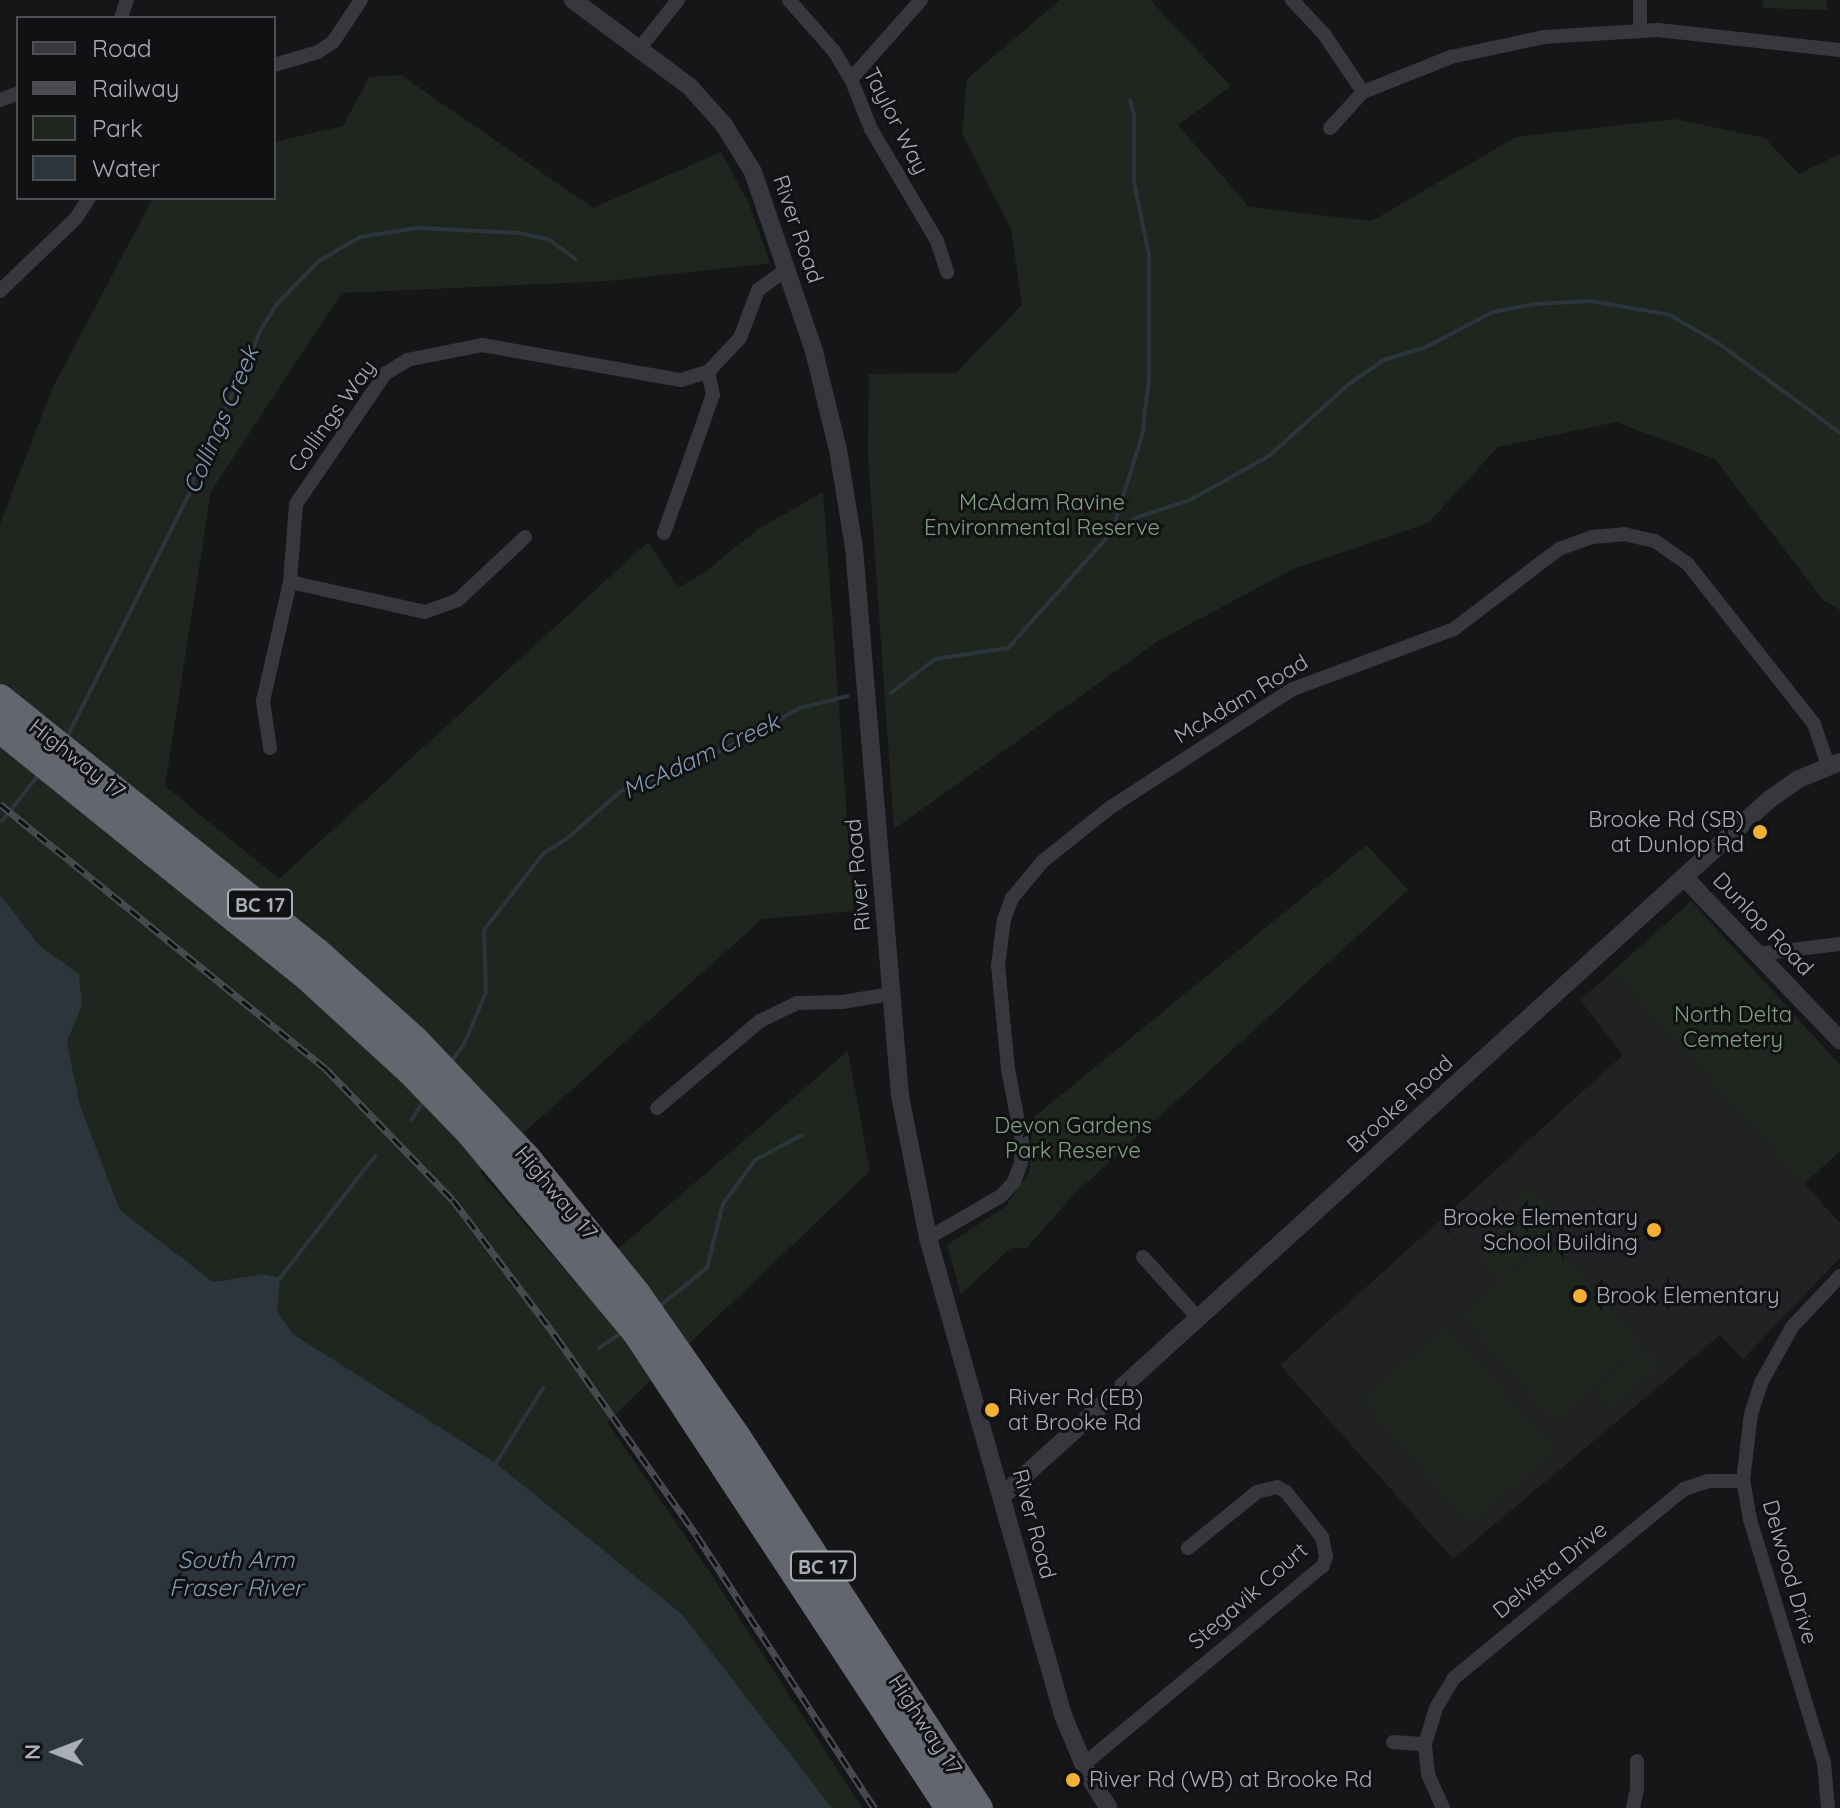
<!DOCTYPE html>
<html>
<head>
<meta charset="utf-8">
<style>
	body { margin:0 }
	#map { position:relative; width:1840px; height:1808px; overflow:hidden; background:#161618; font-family:Quicksand,sans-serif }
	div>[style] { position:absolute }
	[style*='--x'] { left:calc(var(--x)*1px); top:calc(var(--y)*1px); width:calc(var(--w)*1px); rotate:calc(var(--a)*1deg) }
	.built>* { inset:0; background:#222225 }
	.green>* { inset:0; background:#1e261f; transform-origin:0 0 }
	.water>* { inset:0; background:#2c353c }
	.stream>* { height:4px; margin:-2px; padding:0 2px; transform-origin:2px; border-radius:2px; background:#2c353c }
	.minor>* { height:14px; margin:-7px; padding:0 7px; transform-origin:7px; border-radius:7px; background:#37383d }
	.tertiary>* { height:18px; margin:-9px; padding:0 9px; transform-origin:9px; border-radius:9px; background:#37383d }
	.motorway>* { height:28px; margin:-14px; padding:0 14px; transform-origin:14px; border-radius:14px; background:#63666e }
	.rail>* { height:7px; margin-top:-3.5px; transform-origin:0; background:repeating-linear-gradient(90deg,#111113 0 12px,#4a4c52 0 24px); box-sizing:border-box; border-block:2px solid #4a4c52 }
	.dots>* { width:22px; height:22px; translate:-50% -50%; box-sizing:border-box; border:4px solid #111113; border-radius:50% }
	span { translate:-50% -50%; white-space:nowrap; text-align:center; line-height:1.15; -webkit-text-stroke:6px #111113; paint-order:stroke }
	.shield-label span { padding:2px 6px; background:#111113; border:2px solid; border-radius:6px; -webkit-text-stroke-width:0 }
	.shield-label { font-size:20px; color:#a8adb8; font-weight:700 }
	.street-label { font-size:22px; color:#a8adb8 }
	.park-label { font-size:22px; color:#7fa381 }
	.poi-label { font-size:22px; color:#a8adb8 }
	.right { translate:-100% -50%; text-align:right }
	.left { translate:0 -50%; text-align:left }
	.water-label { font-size:24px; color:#7f9bb3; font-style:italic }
	.legend { position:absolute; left:16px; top:16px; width:260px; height:184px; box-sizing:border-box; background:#111113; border:2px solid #4d4f55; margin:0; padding:10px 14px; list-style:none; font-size:24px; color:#a8adb8 }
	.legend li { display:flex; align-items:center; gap:16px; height:40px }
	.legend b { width:40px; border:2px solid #4d4f55 }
	.north { position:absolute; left:16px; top:1712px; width:80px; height:80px; -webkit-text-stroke:6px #111113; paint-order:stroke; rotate:270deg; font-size:22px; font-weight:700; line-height:32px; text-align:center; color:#a8adb8 }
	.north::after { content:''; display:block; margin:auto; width:28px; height:36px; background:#a8adb8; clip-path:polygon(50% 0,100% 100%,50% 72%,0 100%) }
</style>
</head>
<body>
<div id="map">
	<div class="built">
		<div style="clip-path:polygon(1612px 972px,1840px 1223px,1840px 1258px,1743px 1359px,1720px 1335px,1453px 1559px,1280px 1365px,1623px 1055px,1580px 1000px)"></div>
	</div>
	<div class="green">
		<div style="clip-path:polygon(1060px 0,1150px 0,1231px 86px,1178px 125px,1249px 207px,1372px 221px,1516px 137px,1675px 119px,1765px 138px,1799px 174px,1840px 154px,1840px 610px,1823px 600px,1715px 459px,1616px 422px,1498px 447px,1428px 523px,1293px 569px,1158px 641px,894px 829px,868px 456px,869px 374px,956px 373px,1022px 305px,1011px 229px,962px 133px,967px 79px)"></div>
		<div style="clip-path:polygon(1763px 0,1826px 0,1828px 10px,1763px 8px)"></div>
		<div style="clip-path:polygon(401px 75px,593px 208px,721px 152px,749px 204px,770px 263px,608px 281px,342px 293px,211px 491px,165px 786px,279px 879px,648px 542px,678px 588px,705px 572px,757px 530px,823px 492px,854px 911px,762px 919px,480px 1172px,577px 1284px,848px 1051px,870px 1171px,607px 1422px,709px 1571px,862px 1808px,832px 1808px,682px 1614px,496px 1463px,293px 1334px,277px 1311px,263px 1274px,213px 1282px,120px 1210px,80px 1105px,67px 1042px,82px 1005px,79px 974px,39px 945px,0 894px,0 524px,52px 389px,153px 198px,274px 198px,274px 142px,343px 126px,369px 77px)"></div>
		<div style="clip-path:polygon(1367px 845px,1408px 890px,1074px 1194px,1027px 1248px,1011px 1248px,961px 1294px,947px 1245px,1005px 1207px,1029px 1172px,1033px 1118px)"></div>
		<div style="clip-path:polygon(1691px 901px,1840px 1065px,1840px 1151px,1804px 1184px,1612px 972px)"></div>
		<div style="clip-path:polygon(1530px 1186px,1562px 1221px,1500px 1280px,1482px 1261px,1501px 1243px,1494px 1235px,1515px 1215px,1515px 1202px)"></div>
		<div style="left:1550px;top:1239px;width:140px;height:117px;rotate:49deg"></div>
		<div style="left:1447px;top:1326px;width:165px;height:113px;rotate:49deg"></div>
		<div style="left:1645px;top:1348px;width:23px;height:67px;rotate:50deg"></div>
	</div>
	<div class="water">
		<div style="clip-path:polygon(0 894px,39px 945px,79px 974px,82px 1005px,67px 1042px,80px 1105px,120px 1210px,213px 1282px,263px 1274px,280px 1278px,277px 1311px,293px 1334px,496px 1463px,682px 1614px,832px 1808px,0 1808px)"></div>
	</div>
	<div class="stream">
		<div style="--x:1112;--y:531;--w:100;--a:-72.5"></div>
		<div style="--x:1142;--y:436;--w:57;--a:-83"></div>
		<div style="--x:1149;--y:379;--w:124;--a:-90"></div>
		<div style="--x:1149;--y:255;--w:76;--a:-101.5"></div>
		<div style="--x:1134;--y:181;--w:67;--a:-90"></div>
		<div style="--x:1134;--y:114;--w:14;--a:-107"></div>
		<div style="--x:891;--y:693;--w:56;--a:-37.7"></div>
		<div style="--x:935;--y:659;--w:74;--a:-8.6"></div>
		<div style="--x:1008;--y:648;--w:156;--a:-48.1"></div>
		<div style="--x:1112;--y:532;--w:30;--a:-30"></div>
		<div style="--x:1138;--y:517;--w:55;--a:-18.1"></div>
		<div style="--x:1190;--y:500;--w:90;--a:-29.1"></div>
		<div style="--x:1269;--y:456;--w:108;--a:-42"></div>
		<div style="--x:1349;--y:384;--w:42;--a:-34.4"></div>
		<div style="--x:1384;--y:360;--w:44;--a:-17.2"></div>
		<div style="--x:1426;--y:347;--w:76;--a:-27.6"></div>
		<div style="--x:1493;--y:312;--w:43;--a:-10.8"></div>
		<div style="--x:1535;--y:304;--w:56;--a:-3.1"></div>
		<div style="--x:1591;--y:301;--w:80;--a:10"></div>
		<div style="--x:1670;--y:315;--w:56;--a:30.3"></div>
		<div style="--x:1718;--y:343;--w:152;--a:36.4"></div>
		<div style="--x:67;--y:737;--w:274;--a:-63.3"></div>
		<div style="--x:190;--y:492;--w:34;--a:-75"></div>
		<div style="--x:199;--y:459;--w:96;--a:-62.6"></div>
		<div style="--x:243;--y:374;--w:46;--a:-68.4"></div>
		<div style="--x:260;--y:331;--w:32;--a:-58"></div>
		<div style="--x:277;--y:304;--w:60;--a:-45.7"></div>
		<div style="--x:319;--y:261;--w:48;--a:-30.3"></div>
		<div style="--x:360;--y:237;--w:58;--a:-9"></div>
		<div style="--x:417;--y:228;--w:102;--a:2.8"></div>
		<div style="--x:519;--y:233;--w:30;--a:12"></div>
		<div style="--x:548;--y:239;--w:34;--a:36"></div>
		<div style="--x:2;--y:821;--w:61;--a:-51.6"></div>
		<div style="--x:451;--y:1062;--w:22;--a:-54"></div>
		<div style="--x:464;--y:1044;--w:56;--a:-66.7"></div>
		<div style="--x:486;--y:993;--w:63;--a:-91.8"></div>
		<div style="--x:484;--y:930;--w:96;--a:-52.2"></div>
		<div style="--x:543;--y:854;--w:31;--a:-33"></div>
		<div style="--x:569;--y:837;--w:69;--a:-41.5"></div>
		<div style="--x:621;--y:791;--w:82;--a:-20"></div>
		<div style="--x:698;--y:763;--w:116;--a:-28.3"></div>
		<div style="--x:800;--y:708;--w:49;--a:-14"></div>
		<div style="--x:411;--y:1120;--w:22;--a:-56"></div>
		<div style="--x:280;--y:1278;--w:155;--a:-52.1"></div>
		<div style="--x:657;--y:1308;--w:64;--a:-38.7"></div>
		<div style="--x:707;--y:1268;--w:66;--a:-76"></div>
		<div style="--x:723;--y:1204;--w:54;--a:-54"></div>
		<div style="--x:755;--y:1160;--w:53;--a:-28"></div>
		<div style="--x:599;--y:1348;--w:30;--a:-34"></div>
		<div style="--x:496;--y:1463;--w:89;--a:-57.9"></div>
	</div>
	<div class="minor">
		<div style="--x:789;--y:0;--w:68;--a:48.6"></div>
		<div style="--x:834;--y:51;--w:33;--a:59"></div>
		<div style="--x:851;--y:79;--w:54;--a:68.2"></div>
		<div style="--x:871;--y:129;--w:130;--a:59.5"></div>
		<div style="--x:937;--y:241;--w:33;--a:72"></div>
		<div style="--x:1292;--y:0;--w:47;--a:46.7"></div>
		<div style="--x:1324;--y:34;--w:70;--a:56.1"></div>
		<div style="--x:1363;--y:92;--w:95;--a:-21.7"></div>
		<div style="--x:1451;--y:57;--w:95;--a:-12.1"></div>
		<div style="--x:1544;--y:37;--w:114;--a:-3.5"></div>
		<div style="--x:1658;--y:30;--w:183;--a:6.3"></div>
		<div style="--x:1640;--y:0;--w:29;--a:90"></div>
		<div style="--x:121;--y:18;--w:19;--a:-72"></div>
		<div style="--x:639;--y:49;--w:63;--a:-51.5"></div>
		<div style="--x:274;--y:65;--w:46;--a:-16.5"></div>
		<div style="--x:318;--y:52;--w:18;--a:-34"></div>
		<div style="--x:333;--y:42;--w:50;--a:-56.3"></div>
		<div style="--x:851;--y:79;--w:106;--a:-48.5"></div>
		<div style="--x:0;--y:100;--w:19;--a:-21"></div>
		<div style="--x:1330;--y:128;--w:49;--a:-47.5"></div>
		<div style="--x:0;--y:291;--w:105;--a:-43.8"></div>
		<div style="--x:76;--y:218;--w:24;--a:-57"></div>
		<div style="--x:664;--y:533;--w:146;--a:-70.5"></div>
		<div style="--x:713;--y:395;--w:24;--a:-102"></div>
		<div style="--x:290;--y:582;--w:138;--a:12.5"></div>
		<div style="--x:425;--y:612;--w:35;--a:-20"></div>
		<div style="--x:458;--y:600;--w:92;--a:-43.2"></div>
		<div style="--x:270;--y:748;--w:48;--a:-98.5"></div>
		<div style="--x:263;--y:701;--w:122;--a:-77.2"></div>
		<div style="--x:290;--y:582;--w:78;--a:-85.6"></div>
		<div style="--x:296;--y:504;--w:158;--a:-55.6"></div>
		<div style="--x:385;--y:374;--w:26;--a:-32"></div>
		<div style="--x:407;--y:360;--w:76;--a:-11.3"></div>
		<div style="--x:482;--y:345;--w:202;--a:10"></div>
		<div style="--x:681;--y:380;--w:28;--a:-17"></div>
		<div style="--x:708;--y:372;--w:47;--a:-46.7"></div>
		<div style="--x:740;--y:338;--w:51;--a:-69.4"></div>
		<div style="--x:758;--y:290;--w:37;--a:-36"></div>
		<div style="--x:1758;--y:954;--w:83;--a:-7"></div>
		<div style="--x:657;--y:1108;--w:135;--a:-40.2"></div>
		<div style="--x:760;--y:1021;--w:41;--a:-25.9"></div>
		<div style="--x:797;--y:1003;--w:45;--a:-1.3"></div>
		<div style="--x:842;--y:1002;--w:50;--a:-9.3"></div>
		<div style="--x:928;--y:1238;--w:84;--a:-29.9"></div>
		<div style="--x:1001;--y:1196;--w:19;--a:-47"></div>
		<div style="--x:1014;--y:1182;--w:20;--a:-70"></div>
		<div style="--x:1021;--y:1163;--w:21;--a:-87"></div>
		<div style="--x:1022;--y:1142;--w:74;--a:-100.9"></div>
		<div style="--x:1008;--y:1069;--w:103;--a:-95.5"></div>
		<div style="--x:998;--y:966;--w:47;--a:-82.7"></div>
		<div style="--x:1004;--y:919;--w:22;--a:-69"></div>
		<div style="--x:1012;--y:898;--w:48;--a:-50"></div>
		<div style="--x:1043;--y:861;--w:87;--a:-38.5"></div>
		<div style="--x:1111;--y:807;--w:217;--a:-33"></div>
		<div style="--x:1293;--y:689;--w:172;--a:-20.4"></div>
		<div style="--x:1454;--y:629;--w:132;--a:-37.3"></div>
		<div style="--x:1559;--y:549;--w:35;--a:-20"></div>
		<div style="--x:1592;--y:537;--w:32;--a:-5"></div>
		<div style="--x:1624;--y:534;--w:32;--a:13"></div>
		<div style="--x:1655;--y:541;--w:39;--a:35"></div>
		<div style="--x:1687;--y:563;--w:205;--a:51.7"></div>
		<div style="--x:1814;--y:724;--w:43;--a:71.1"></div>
		<div style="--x:1143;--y:1257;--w:84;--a:47.9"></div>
		<div style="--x:1393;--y:1742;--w:32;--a:4"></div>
		<div style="--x:1083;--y:1765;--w:312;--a:-39.7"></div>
		<div style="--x:1323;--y:1566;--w:10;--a:-73"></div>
		<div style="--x:1326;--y:1556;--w:19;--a:-102"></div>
		<div style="--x:1322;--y:1537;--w:58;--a:-128.7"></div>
		<div style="--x:1286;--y:1492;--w:10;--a:-151"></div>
		<div style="--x:1277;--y:1487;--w:21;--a:166"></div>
		<div style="--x:1257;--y:1492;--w:89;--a:140.9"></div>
		<div style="--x:1443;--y:1808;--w:37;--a:-114"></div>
		<div style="--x:1428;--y:1774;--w:30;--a:-96"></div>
		<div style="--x:1425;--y:1744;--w:38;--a:-73"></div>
		<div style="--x:1436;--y:1708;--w:35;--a:-59"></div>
		<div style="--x:1454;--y:1678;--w:298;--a:-39.4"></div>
		<div style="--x:1684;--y:1489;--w:25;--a:-18"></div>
		<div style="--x:1708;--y:1481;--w:35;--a:0"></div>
		<div style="--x:1633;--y:1808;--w:19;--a:-78"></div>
		<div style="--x:1637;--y:1789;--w:28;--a:-90"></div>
		<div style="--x:1828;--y:1808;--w:45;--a:-95.1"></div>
		<div style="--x:1824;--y:1763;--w:255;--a:-106.9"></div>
		<div style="--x:1750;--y:1519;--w:39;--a:-100"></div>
		<div style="--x:1743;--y:1481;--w:67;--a:-83.2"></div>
		<div style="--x:1751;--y:1414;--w:35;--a:-72"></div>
		<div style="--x:1762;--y:1381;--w:62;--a:-60.9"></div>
		<div style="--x:1792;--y:1327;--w:70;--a:-46.7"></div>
	</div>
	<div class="tertiary">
		<div style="--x:573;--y:0;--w:146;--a:36.6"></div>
		<div style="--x:690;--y:87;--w:51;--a:48.2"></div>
		<div style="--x:724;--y:125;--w:55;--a:58.3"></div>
		<div style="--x:753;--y:172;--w:189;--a:71.2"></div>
		<div style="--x:814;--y:351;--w:102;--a:76.4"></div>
		<div style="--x:838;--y:450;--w:99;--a:80.7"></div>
		<div style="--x:854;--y:548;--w:550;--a:85.2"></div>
		<div style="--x:900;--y:1096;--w:145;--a:78.8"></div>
		<div style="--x:928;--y:1238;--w:494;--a:74.2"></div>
		<div style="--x:1062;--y:1713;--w:67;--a:67.2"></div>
		<div style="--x:1088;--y:1775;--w:39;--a:58"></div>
		<div style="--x:1684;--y:877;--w:226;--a:46.3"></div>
		<div style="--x:1002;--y:1496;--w:1037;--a:-42.23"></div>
		<div style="--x:1770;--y:799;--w:35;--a:-35"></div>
		<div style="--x:1799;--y:779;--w:44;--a:-22.5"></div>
	</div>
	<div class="motorway">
		<div style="--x:0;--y:698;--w:406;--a:38.7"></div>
		<div style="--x:317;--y:952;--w:130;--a:41.9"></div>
		<div style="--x:414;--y:1039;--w:164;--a:46.5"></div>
		<div style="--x:527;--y:1158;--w:175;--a:51"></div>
		<div style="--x:637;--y:1294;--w:174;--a:55"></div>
		<div style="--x:737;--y:1437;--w:443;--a:56.9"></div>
		<div style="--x:0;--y:729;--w:390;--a:38.9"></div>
		<div style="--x:304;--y:974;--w:144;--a:42.5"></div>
		<div style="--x:410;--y:1071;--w:86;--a:45.9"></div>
		<div style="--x:470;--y:1133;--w:259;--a:50.2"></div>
		<div style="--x:636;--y:1332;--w:570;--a:56.67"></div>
	</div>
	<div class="rail">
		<div style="--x:0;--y:804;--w:420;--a:39.1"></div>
		<div style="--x:326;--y:1069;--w:182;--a:45.9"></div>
		<div style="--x:453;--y:1200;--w:173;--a:53"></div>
		<div style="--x:557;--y:1338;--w:242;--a:54.7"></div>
		<div style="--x:697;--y:1536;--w:325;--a:56.9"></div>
	</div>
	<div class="dots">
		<div style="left:1760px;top:832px;background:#f2b134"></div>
		<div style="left:1654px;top:1230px;background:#f2b134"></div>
		<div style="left:1580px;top:1296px;background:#f2b134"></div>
		<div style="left:992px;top:1410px;background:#f2b134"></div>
		<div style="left:1073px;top:1780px;background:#f2b134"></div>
	</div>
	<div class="shield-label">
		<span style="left:260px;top:904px">BC 17</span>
		<span style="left:823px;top:1566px">BC 17</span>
	</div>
	<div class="street-label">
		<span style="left:896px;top:121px;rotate:63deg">Taylor Way</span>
		<span style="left:798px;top:229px;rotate:71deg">River Road</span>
		<span style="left:332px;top:416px;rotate:-54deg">Collings Way</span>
		<span style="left:1241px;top:699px;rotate:-31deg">McAdam Road</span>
		<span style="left:77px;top:759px;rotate:38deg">Highway 17</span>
		<span style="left:858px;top:875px;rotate:-95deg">River Road</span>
		<span style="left:1763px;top:924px;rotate:46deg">Dunlop Road</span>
		<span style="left:1400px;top:1104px;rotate:-42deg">Brooke Road</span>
		<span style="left:556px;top:1193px;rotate:50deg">Highway 17</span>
		<span style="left:1034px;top:1524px;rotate:75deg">River Road</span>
		<span style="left:1550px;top:1570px;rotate:-39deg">Delvista Drive</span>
		<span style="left:1790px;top:1572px;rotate:74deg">Delwood Drive</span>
		<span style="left:1248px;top:1596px;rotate:-41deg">Stegavik Court</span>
		<span style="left:925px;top:1725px;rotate:57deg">Highway 17</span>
	</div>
	<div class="park-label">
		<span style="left:1042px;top:515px">McAdam Ravine<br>Environmental Reserve</span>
		<span style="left:1733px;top:1027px">North Delta<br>Cemetery</span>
		<span style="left:1073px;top:1138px">Devon Gardens<br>Park Reserve</span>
	</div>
	<div class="poi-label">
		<span class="right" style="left:1744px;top:832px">Brooke Rd (SB)<br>at Dunlop Rd</span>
		<span class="right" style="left:1638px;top:1230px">Brooke Elementary<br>School Building</span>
		<span class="left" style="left:1596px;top:1296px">Brook Elementary</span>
		<span class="left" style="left:1008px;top:1410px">River Rd (EB)<br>at Brooke Rd</span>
		<span class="left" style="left:1089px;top:1780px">River Rd (WB) at Brooke Rd</span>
	</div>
	<div class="water-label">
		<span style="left:221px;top:420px;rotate:-67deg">Collings Creek</span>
		<span style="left:701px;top:756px;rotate:-25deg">McAdam Creek</span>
		<span style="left:236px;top:1574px">South Arm<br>Fraser River</span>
	</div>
	<ul class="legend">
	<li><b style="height:10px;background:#37383d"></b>Road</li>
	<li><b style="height:10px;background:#4a4c52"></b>Railway</li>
	<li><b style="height:22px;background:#1e261f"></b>Park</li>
	<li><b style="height:22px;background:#2c353c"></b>Water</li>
	</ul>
	<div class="north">N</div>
</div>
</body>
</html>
